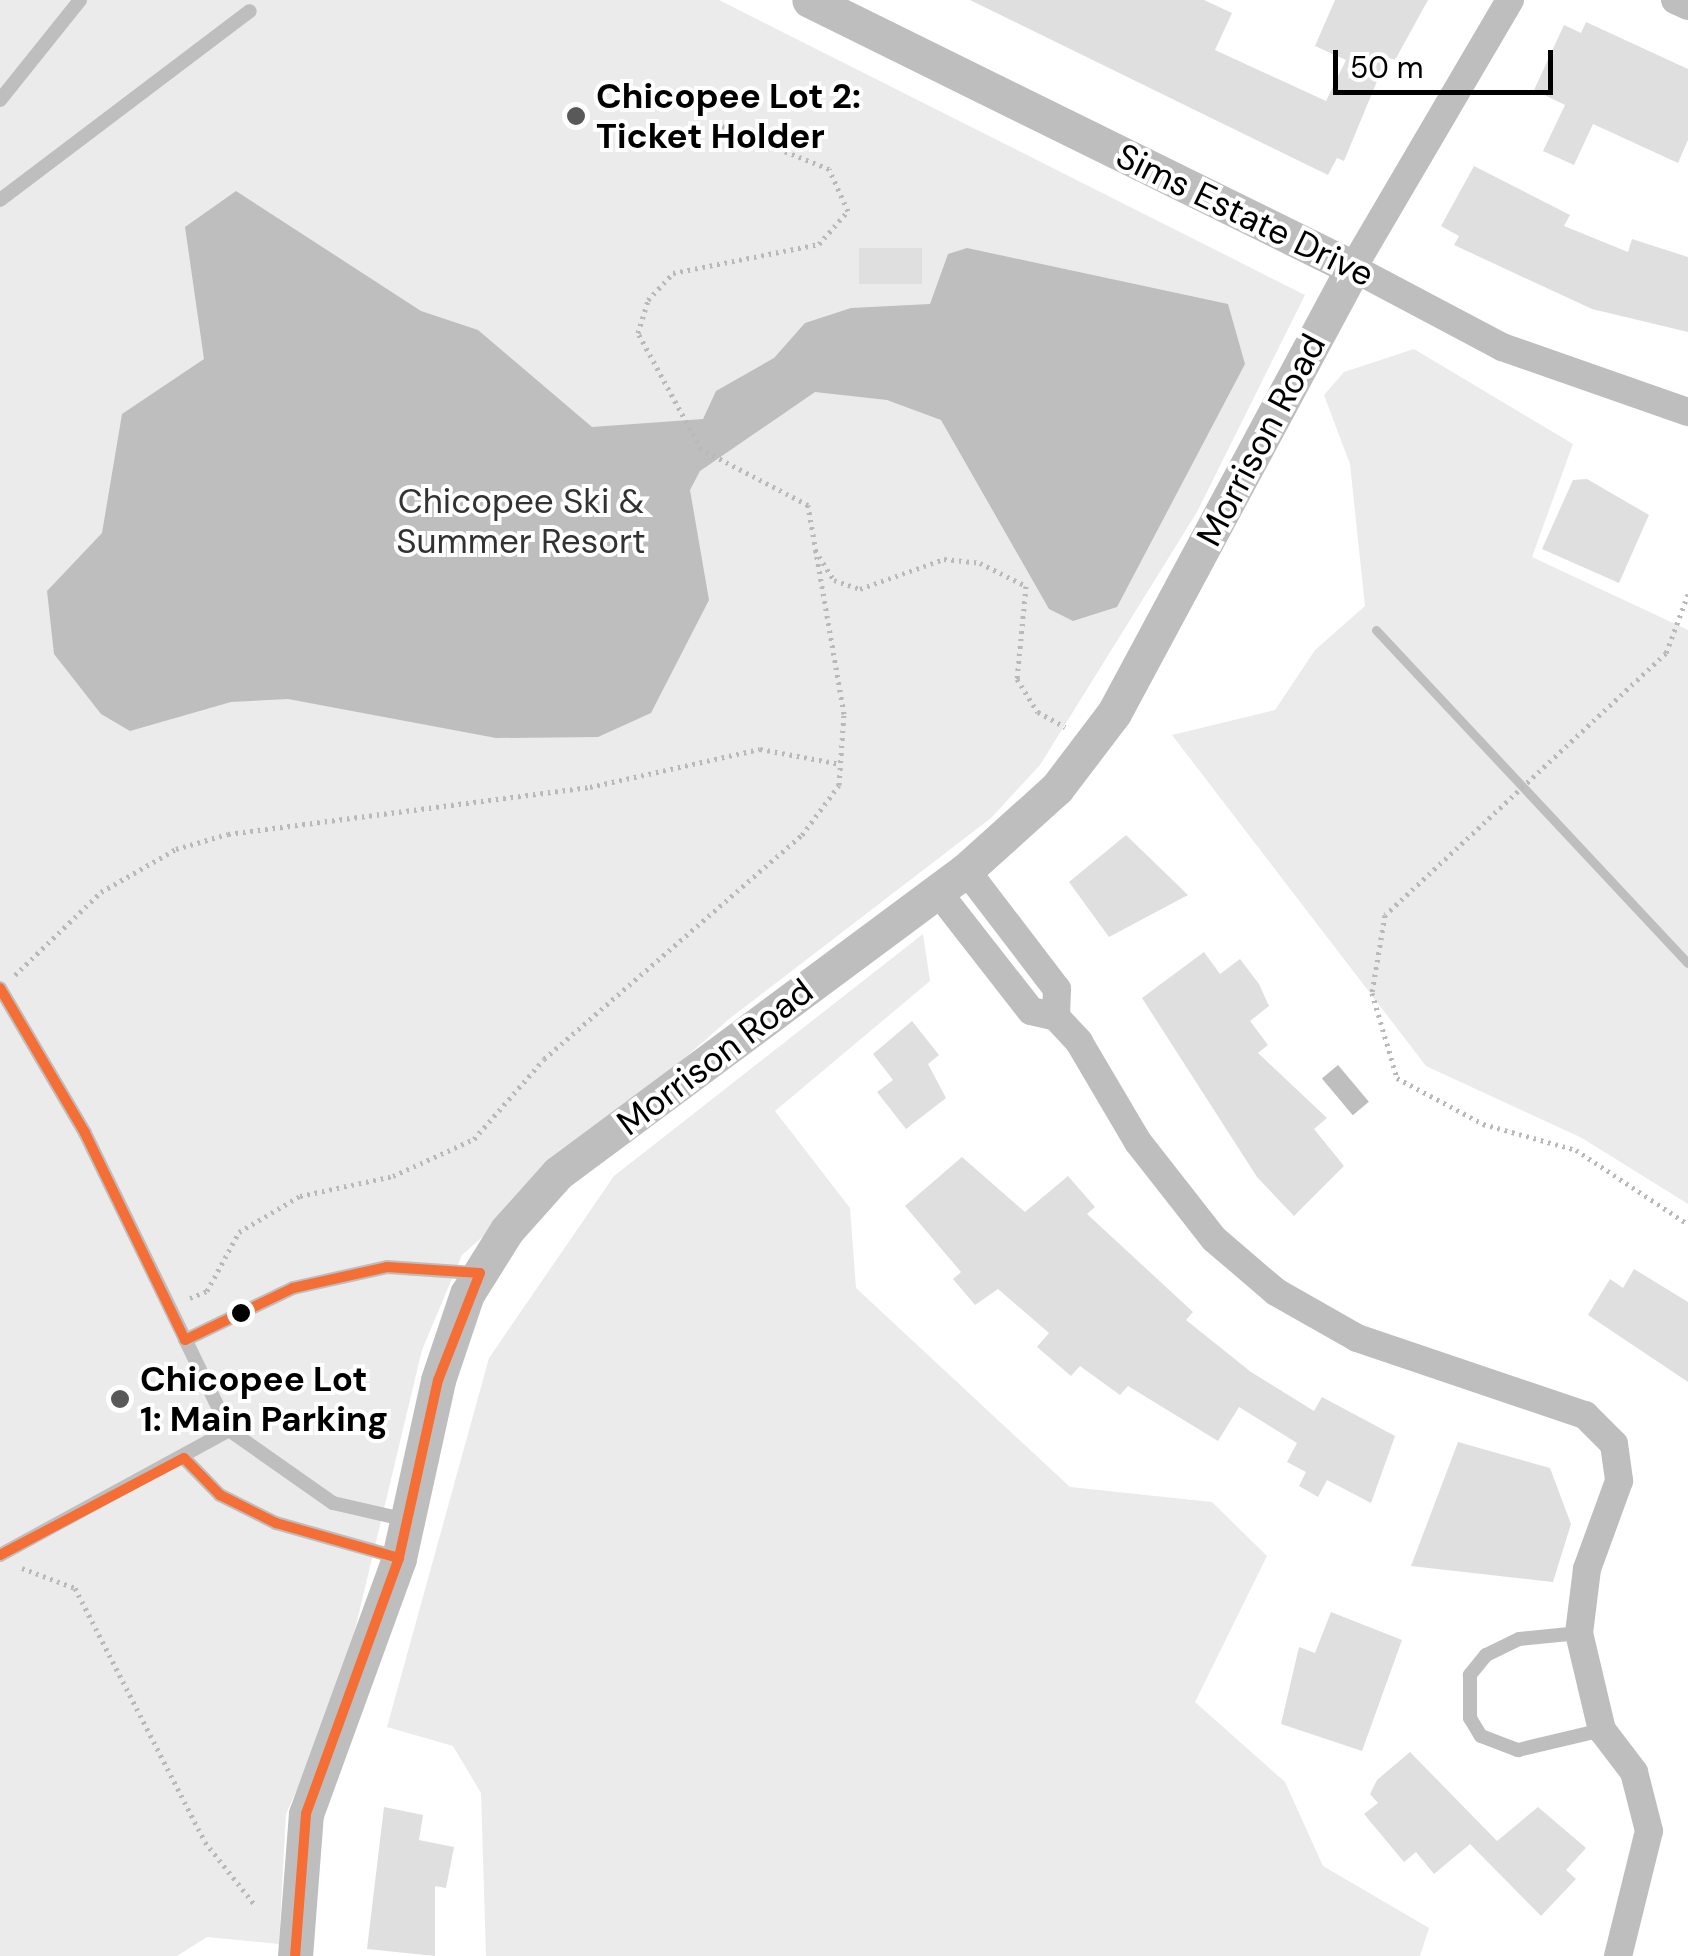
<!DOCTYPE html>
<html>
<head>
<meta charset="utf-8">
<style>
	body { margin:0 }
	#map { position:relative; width:1688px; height:1956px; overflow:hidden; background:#fff; font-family:"DM Sans",sans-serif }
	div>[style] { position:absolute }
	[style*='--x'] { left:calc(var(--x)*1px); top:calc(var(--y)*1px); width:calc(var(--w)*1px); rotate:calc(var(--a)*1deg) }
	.green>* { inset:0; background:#ebebeb }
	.water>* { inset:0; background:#bebebe; transform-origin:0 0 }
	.stream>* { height:9px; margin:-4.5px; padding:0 4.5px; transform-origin:4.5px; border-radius:4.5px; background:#bebebe }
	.building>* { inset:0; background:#dfdfdf; transform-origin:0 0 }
	.path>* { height:5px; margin-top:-2.5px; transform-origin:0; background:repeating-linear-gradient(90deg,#b9b9b9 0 2.5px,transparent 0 7.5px) }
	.service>* { height:14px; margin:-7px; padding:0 7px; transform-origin:7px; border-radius:7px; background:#bebebe }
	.minor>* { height:28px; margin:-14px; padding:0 14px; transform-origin:14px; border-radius:14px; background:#bebebe }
	.tertiary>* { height:35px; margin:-17.5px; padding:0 17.5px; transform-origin:17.5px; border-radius:17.5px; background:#bebebe }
	.bus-1>* { height:10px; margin:-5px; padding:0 5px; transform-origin:5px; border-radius:5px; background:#f46e35 }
	.dots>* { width:28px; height:28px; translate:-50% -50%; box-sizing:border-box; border:5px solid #fff; border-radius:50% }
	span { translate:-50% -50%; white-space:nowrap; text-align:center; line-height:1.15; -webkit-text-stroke:8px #fff; paint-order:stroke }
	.poi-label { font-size:35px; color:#000; font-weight:700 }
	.left { translate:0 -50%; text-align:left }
	.street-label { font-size:35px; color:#000 }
	.park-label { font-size:35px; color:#323232 }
	.scale { position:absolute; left:1333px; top:50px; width:220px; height:45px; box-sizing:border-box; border:5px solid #000; border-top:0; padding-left:12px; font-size:30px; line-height:35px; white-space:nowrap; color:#000; -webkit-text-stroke:8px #fff; paint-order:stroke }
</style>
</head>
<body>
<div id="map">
	<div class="green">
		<div style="clip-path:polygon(0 0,719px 0,1305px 295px,1197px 512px,1040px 765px,991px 818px,729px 1019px,462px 1255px,422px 1350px,340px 1692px,286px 1814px,279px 1944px,207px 1937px,177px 1956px,0 1956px)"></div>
		<div style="clip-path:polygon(1414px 349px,1573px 444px,1532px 557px,1688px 630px,1688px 1204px,1582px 1138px,1426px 1066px,1172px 735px,1275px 710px,1315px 650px,1365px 606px,1350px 464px,1324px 395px,1344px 372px)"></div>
		<div style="clip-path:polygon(923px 934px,930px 981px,775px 1111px,850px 1208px,856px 1288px,1070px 1487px,1212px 1502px,1267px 1556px,1195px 1702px,1285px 1782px,1323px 1866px,1429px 1928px,1420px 1956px,486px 1956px,481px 1793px,453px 1746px,387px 1727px,489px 1358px,614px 1176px)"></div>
	</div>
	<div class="water">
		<div style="clip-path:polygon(236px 191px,421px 311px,478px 330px,592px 427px,703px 419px,716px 391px,774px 358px,805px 323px,851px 308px,930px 304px,948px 254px,967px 248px,1228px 304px,1245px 364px,1117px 607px,1073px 621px,1049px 609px,941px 420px,887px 400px,815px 392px,700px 471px,690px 490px,709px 600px,651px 713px,598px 737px,496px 738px,288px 699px,231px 702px,130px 731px,101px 714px,54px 654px,47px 591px,102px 533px,122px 414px,204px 359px,185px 227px)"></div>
		<div style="left:1338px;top:1065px;width:48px;height:21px;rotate:50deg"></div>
	</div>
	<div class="stream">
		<div style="--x:1376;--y:630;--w:456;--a:46.9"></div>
	</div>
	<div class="building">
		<div style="clip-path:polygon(970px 0,1204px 0,1232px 13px,1215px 50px,1326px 101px,1346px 60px,1315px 46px,1335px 0,1428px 0,1395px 60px,1387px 57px,1344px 161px,1337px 158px,1328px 175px)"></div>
		<div style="clip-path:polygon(1586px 22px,1688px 69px,1688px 140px,1678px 163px,1593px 124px,1574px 165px,1543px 151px,1565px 105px,1534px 90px,1564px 25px,1581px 33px)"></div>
		<div style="clip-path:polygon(1474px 166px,1570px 215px,1564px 226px,1628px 252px,1632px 239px,1688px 257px,1688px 332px,1592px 309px,1454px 245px,1459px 236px,1441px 226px)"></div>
		<div style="left:859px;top:248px;width:63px;height:36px"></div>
		<div style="clip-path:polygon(1587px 479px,1649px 515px,1619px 583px,1542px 549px,1573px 480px)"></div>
		<div style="clip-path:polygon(1126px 835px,1188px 895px,1109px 937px,1069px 882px)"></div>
		<div style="clip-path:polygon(1204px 952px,1220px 974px,1240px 959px,1259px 984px,1269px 1006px,1250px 1021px,1268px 1045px,1258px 1053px,1327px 1118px,1314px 1129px,1344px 1166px,1294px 1216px,1257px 1177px,1142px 998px)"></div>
		<div style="clip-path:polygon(912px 1021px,939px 1055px,928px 1064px,946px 1098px,906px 1129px,877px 1092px,893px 1080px,873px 1054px)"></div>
		<div style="clip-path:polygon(962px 1157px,1025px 1212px,1068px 1176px,1095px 1207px,1087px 1214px,1193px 1312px,1186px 1320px,1251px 1372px,1314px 1411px,1322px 1397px,1395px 1436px,1371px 1503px,1327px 1480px,1318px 1497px,1299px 1486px,1306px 1472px,1287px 1462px,1297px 1443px,1239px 1407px,1218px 1441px,1128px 1386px,1120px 1395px,1080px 1366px,1071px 1376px,1037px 1347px,1049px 1333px,998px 1289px,975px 1305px,953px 1279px,961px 1272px,905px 1206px)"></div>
		<div style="clip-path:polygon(1634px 1269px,1688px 1302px,1688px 1382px,1588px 1315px,1610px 1279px,1623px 1288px)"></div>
		<div style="clip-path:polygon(1458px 1442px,1550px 1468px,1571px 1524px,1553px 1582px,1411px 1566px)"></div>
		<div style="clip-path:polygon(1331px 1612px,1402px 1640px,1362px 1751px,1281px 1724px,1299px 1647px,1315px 1653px)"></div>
		<div style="clip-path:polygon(1410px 1752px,1497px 1841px,1538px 1807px,1586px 1848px,1566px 1870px,1576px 1879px,1541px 1916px,1470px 1844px,1434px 1874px,1416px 1852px,1404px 1862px,1364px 1814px,1378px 1803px,1370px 1794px,1377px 1780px)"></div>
		<div style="clip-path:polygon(384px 1807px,423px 1815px,419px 1840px,454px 1847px,446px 1888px,435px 1886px,435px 1956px,367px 1949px)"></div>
	</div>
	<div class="path">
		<div style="--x:815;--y:550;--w:36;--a:58"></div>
		<div style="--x:834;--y:580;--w:28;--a:19"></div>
		<div style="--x:860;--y:589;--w:89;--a:-19.7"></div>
		<div style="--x:944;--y:559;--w:36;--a:6"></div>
		<div style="--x:980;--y:563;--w:51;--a:26.6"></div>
		<div style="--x:1026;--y:586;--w:93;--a:95.5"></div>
		<div style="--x:1017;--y:679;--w:39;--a:58"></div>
		<div style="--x:1038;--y:712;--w:31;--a:29"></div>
		<div style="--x:1688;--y:594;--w:63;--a:110.4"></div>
		<div style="--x:1666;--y:653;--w:384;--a:137"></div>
		<div style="--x:1385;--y:915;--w:79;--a:99.5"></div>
		<div style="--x:1372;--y:993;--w:89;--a:73.6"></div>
		<div style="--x:1397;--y:1078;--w:98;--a:28.1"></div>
		<div style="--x:1483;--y:1124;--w:97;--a:15.6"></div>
		<div style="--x:1576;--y:1150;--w:134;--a:33.5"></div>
		<div style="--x:15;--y:975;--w:120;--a:-44"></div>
		<div style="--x:101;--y:892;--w:86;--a:-29.8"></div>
		<div style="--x:176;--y:849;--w:54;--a:-16.1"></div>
		<div style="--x:228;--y:834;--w:365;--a:-7.4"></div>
		<div style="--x:590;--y:787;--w:174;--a:-12.6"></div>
		<div style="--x:760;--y:749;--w:82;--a:10.5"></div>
		<div style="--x:190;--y:1298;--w:18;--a:-22"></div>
		<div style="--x:207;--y:1291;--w:67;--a:-61.5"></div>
		<div style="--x:239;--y:1232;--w:71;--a:-30.5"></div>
		<div style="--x:300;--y:1196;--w:95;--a:-12.1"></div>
		<div style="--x:393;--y:1176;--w:89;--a:-24.6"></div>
		<div style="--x:474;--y:1139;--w:106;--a:-48.8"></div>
		<div style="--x:544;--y:1059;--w:342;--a:-41"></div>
		<div style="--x:802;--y:835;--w:62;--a:-53.5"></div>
		<div style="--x:839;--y:785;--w:71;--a:-86"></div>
		<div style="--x:844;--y:714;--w:212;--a:-99.8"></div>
		<div style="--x:808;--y:505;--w:121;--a:-152.4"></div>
		<div style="--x:701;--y:449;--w:132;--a:-118.5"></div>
		<div style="--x:638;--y:333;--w:34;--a:-73"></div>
		<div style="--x:648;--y:300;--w:37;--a:-47"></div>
		<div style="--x:673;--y:273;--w:149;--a:-11.2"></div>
		<div style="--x:819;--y:244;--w:44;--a:-48.7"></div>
		<div style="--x:848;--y:211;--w:46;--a:-114.3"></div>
		<div style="--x:829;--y:169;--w:115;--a:-158.1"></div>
		<div style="--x:22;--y:1568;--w:57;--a:20.7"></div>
		<div style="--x:75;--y:1588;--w:285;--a:62.9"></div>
		<div style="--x:205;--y:1842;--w:80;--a:51.6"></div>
	</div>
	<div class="service">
		<div style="--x:0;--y:100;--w:128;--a:-51.3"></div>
		<div style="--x:0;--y:200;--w:313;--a:-37.1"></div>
		<div style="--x:0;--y:988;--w:168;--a:59.6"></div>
		<div style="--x:85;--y:1133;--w:330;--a:64.1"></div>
		<div style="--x:229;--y:1430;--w:127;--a:35.1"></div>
		<div style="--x:333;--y:1503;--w:76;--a:12.9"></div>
		<div style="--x:185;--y:1340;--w:120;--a:-25.7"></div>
		<div style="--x:293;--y:1288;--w:96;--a:-12.6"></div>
		<div style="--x:387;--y:1267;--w:88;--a:3.9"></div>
		<div style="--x:184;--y:1458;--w:52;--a:45.8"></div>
		<div style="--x:220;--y:1495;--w:63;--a:26.6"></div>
		<div style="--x:276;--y:1523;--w:125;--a:15.8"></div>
		<div style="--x:0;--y:1555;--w:261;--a:-28.6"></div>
		<div style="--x:1579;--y:1633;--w:60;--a:174.3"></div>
		<div style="--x:1519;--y:1639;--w:37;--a:154"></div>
		<div style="--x:1486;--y:1655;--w:26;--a:129"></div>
		<div style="--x:1470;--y:1675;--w:43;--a:90"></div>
		<div style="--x:1470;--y:1718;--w:21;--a:59"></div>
		<div style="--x:1481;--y:1736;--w:40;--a:21"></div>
		<div style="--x:1518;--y:1750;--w:86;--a:-13.4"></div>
	</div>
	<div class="minor">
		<div style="--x:1510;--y:0;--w:311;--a:120.4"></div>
		<div style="--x:1353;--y:268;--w:169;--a:27.9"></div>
		<div style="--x:1502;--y:347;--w:197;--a:19.3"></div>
		<div style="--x:1675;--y:0;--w:14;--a:25"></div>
		<div style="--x:966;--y:870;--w:150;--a:52.6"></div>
		<div style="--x:1057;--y:989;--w:28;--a:92"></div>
		<div style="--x:938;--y:892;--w:151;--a:52"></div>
		<div style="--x:1031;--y:1011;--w:26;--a:13"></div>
		<div style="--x:1056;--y:1017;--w:34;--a:47"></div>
		<div style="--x:1079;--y:1042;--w:116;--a:59.5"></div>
		<div style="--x:1138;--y:1142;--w:123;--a:51.9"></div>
		<div style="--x:1214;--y:1239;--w:82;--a:40.5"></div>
		<div style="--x:1276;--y:1292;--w:93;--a:29.6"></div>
		<div style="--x:1357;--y:1338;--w:241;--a:18.7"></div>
		<div style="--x:1585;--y:1415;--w:41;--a:45"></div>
		<div style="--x:1614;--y:1444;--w:37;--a:82"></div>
		<div style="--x:1619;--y:1481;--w:94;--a:110"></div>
		<div style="--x:1587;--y:1569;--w:64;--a:97.1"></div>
		<div style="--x:1579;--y:1633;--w:100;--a:76.7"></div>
		<div style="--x:1602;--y:1730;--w:53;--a:52.7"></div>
		<div style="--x:1634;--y:1772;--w:61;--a:75.7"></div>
		<div style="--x:1649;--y:1831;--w:129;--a:103.9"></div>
	</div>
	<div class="tertiary">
		<div style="--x:295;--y:1956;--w:142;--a:-85.6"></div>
		<div style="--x:306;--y:1814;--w:272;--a:-70"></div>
		<div style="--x:399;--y:1558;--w:182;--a:-77.6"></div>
		<div style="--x:438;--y:1380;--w:91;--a:-71.4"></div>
		<div style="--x:467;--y:1294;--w:75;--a:-58"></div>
		<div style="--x:507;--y:1230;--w:76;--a:-48.2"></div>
		<div style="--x:558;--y:1173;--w:508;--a:-36.6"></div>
		<div style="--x:966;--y:870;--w:122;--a:-42"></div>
		<div style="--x:1057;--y:788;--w:94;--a:-52.8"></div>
		<div style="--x:1114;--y:713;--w:505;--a:-61.76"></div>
		<div style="--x:1353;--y:268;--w:606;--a:-153.77"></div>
	</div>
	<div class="bus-1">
		<div style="--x:0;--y:988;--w:168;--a:59.6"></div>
		<div style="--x:85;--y:1133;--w:230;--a:64.2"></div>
		<div style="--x:185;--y:1340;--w:120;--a:-25.7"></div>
		<div style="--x:293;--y:1288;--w:96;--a:-12.6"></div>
		<div style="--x:387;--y:1267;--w:93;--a:3.7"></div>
		<div style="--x:480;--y:1273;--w:115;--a:111.4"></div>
		<div style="--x:438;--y:1380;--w:182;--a:102.4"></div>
		<div style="--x:399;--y:1558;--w:272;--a:110"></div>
		<div style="--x:306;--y:1814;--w:142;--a:94.4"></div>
		<div style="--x:0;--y:1555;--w:208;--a:-27.8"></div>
		<div style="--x:184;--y:1458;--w:52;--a:45.8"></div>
		<div style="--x:220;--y:1495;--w:63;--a:26.6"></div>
		<div style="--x:276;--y:1523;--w:128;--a:15.9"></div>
	</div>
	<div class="dots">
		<div style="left:576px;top:116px;background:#595959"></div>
		<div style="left:241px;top:1313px;background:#000"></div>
		<div style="left:120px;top:1399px;background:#595959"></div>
	</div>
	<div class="poi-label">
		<span class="left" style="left:596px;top:116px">Chicopee Lot 2:<br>Ticket Holder</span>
		<span class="left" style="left:140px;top:1399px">Chicopee Lot<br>1: Main Parking</span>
	</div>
	<div class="street-label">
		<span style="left:1245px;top:215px;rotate:26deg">Sims Estate Drive</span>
		<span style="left:1261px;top:440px;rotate:-62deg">Morrison Road</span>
		<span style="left:715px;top:1057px;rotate:-37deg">Morrison Road</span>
	</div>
	<div class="park-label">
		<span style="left:521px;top:521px">Chicopee Ski &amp;<br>Summer Resort</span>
	</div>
	<div class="scale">50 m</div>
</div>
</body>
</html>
